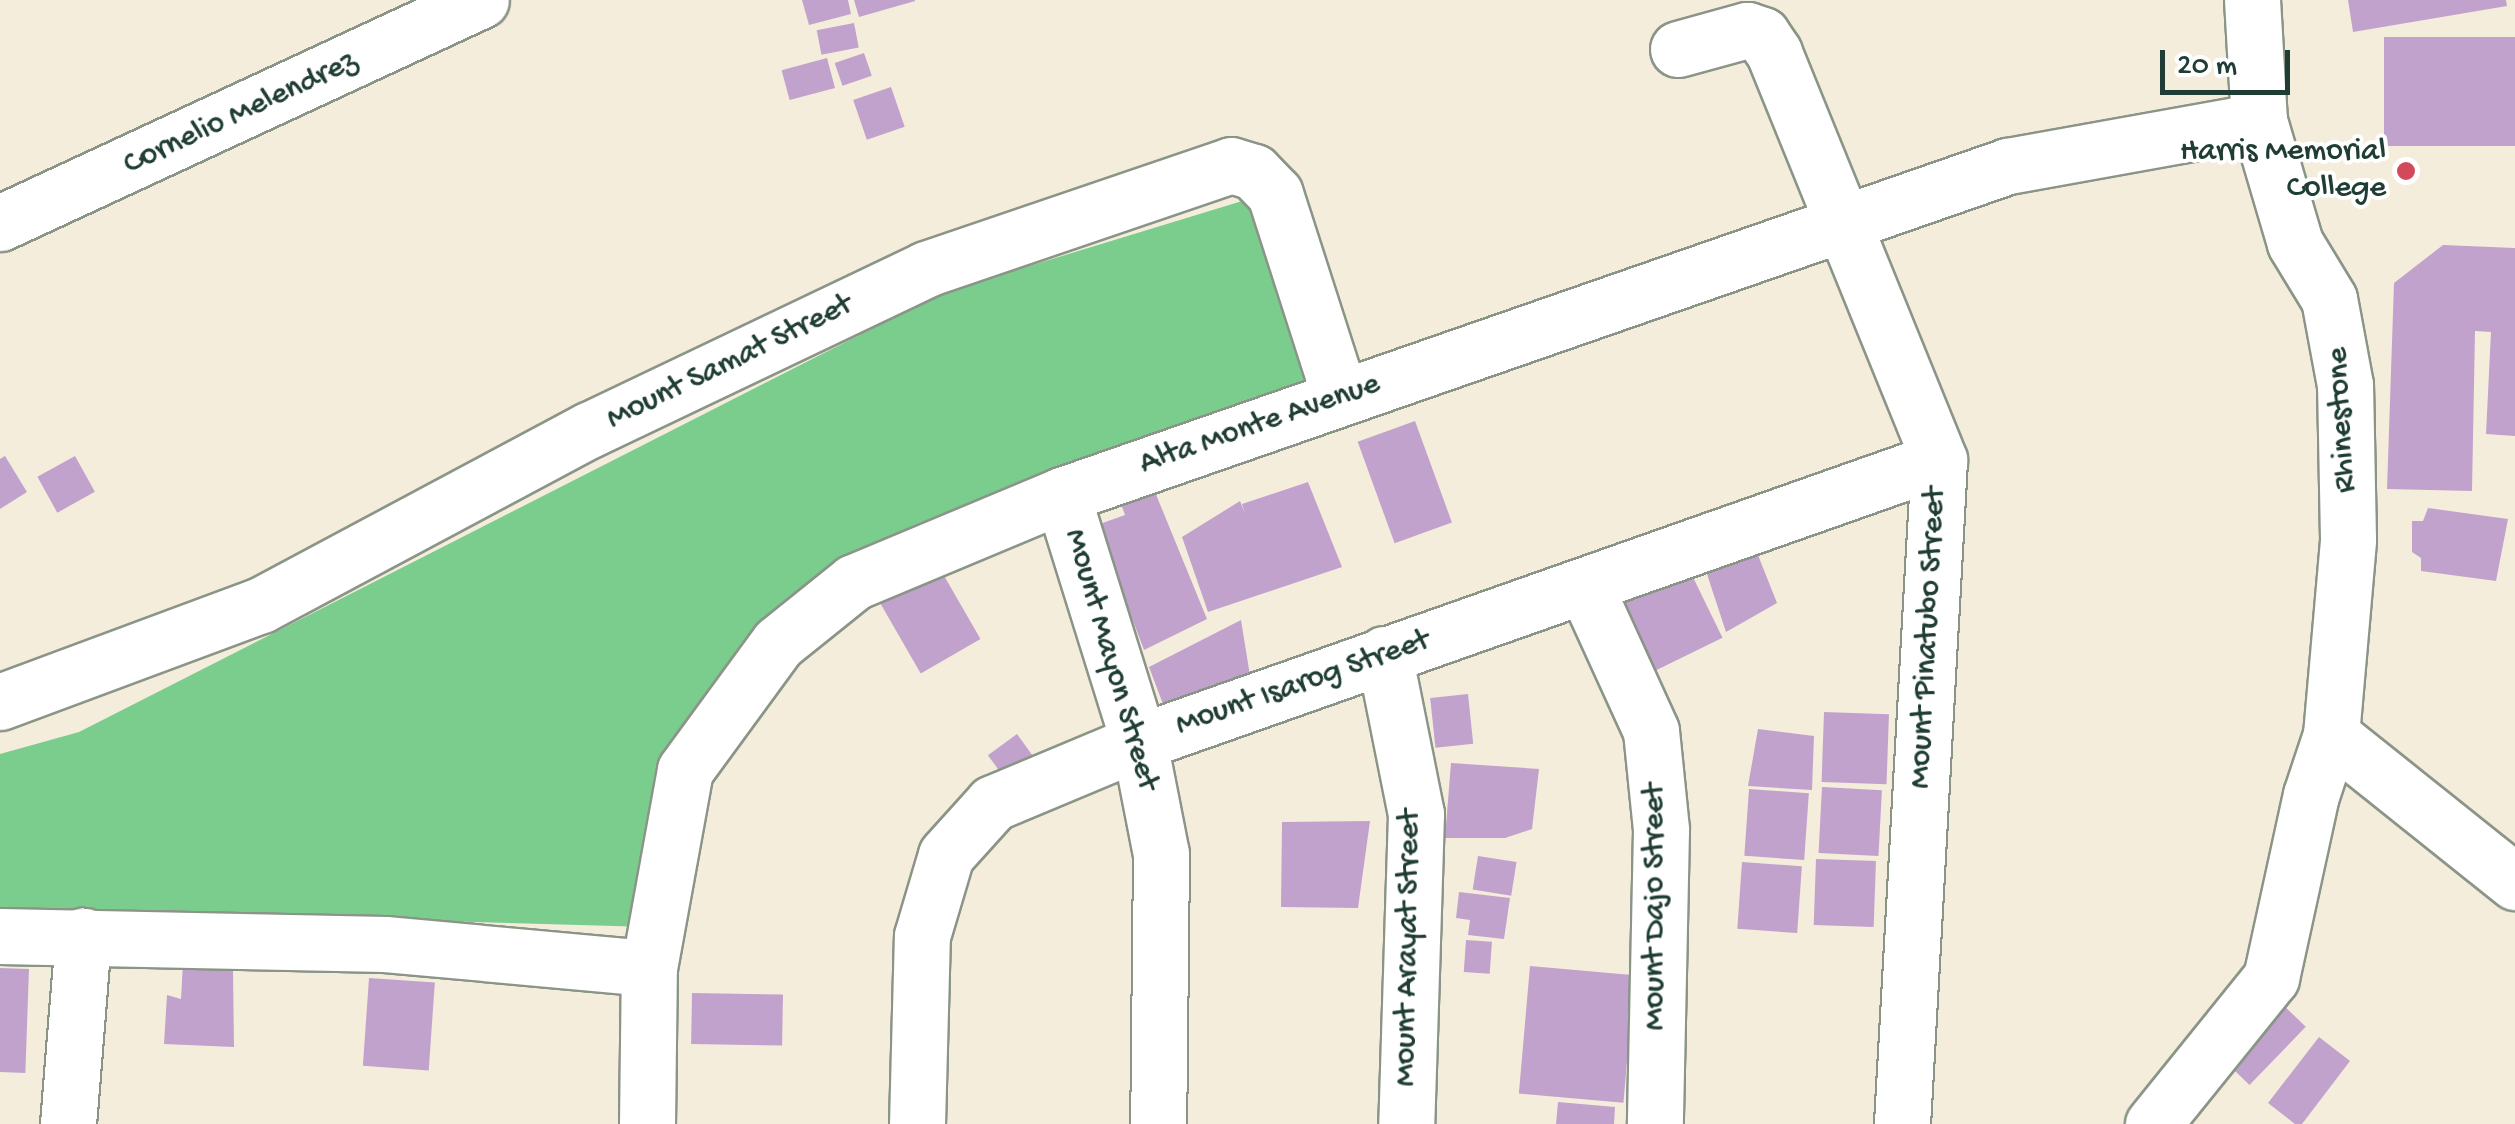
<!DOCTYPE html>
<html>
<head>
<meta charset="utf-8">
<style>
	body { margin:0 }
	#map { position:relative; width:2515px; height:1124px; overflow:hidden; background:#f5eddb; font-family:"Gochi Hand",sans-serif }
	div>[style] { position:absolute }
	[style*='--x'] { left:calc(var(--x)*1px); top:calc(var(--y)*1px); width:calc(var(--w)*1px); rotate:calc(var(--a)*1deg) }
	.green>* { inset:0; background:#7bcd8e }
	.building>* { inset:0; background:#c1a2cd; transform-origin:0 0 }
	.roads { filter:drop-shadow(2px 0 #8a9588) drop-shadow(-2px 0 #8a9588) drop-shadow(0 2px #8a9588) drop-shadow(0 -2px #8a9588) }
	.minor>* { height:55px; margin:-27.5px; padding:0 27.5px; transform-origin:27.5px; border-radius:27.5px; background:#fff }
	.dots>* { width:28px; height:28px; translate:-50% -50%; box-sizing:border-box; border:5px solid #fff; border-radius:50% }
	span { translate:-50% -50%; white-space:nowrap; text-align:center; line-height:1.15; -webkit-text-stroke:8px #fff; paint-order:stroke }
	.street-label { font-size:32px; color:#1f3d34 }
	.poi-label { font-size:32px; color:#1f3d34 }
	.right { translate:-100% -50%; text-align:right }
	.scale { position:absolute; left:2160px; top:50px; width:130px; height:45px; box-sizing:border-box; border:5px solid #1f3d34; border-top:0; padding-left:12px; font-size:30px; line-height:35px; white-space:nowrap; color:#1f3d34; -webkit-text-stroke:8px #fff; paint-order:stroke }
</style>
</head>
<body>
<div id="map">
	<div class="green">
		<div style="clip-path:polygon(1252px 198px,1328px 390px,761px 632px,650px 927px,0 909px,0 754px,79px 732px,944px 292px)"></div>
	</div>
	<div class="building">
		<div style="clip-path:polygon(802px 0,848px 0,851px 14px,809px 25px)"></div>
		<div style="clip-path:polygon(854px 0,915px 0,915px 1px,859px 17px)"></div>
		<div style="clip-path:polygon(2348px 0,2506px 0,2507px 6px,2353px 32px)"></div>
		<div style="left:854px;top:23px;width:25px;height:38px;rotate:79deg"></div>
		<div style="left:2515px;top:37px;width:109px;height:131px;rotate:90deg"></div>
		<div style="left:864px;top:53px;width:24px;height:31px;rotate:71deg"></div>
		<div style="left:827px;top:58px;width:31px;height:47px;rotate:75deg"></div>
		<div style="left:891px;top:87px;width:42px;height:40px;rotate:71deg"></div>
		<div style="clip-path:polygon(2443px 245px,2515px 248px,2515px 436px,2486px 434px,2491px 332px,2475px 331px,2472px 491px,2387px 489px,2394px 283px)"></div>
		<div style="left:1415px;top:421px;width:108px;height:61px;rotate:70deg"></div>
		<div style="clip-path:polygon(5px 456px,27px 492px,0 509px,0 459px)"></div>
		<div style="left:75px;top:456px;width:41px;height:43px;rotate:61deg"></div>
		<div style="clip-path:polygon(1308px 482px,1342px 567px,1208px 612px,1182px 537px,1240px 501px,1245px 514px,1242px 504px)"></div>
		<div style="clip-path:polygon(1155px 492px,1207px 619px,1144px 650px,1097px 525px,1125px 515px,1121px 504px)"></div>
		<div style="clip-path:polygon(2428px 508px,2508px 519px,2496px 581px,2421px 571px,2421px 558px,2412px 552px,2412px 521px,2423px 521px)"></div>
		<div style="clip-path:polygon(1752px 540px,1777px 603px,1726px 632px,1703px 562px)"></div>
		<div style="left:1687px;top:565px;width:81px;height:75px;rotate:64deg"></div>
		<div style="left:939px;top:567px;width:83px;height:69px;rotate:60deg"></div>
		<div style="clip-path:polygon(1241px 620px,1252px 688px,1169px 720px,1149px 667px)"></div>
		<div style="left:1468px;top:694px;width:50px;height:38px;rotate:84deg"></div>
		<div style="left:1824px;top:712px;width:65px;height:70px;rotate:2deg"></div>
		<div style="clip-path:polygon(1758px 729px,1814px 736px,1812px 790px,1748px 786px)"></div>
		<div style="left:1017px;top:734px;width:32px;height:36px;rotate:54deg"></div>
		<div style="clip-path:polygon(1451px 763px,1539px 769px,1532px 829px,1505px 838px,1445px 838px)"></div>
		<div style="left:1822px;top:787px;width:60px;height:66px;rotate:3deg"></div>
		<div style="left:1749px;top:789px;width:60px;height:67px;rotate:4deg"></div>
		<div style="clip-path:polygon(1370px 821px,1358px 908px,1281px 907px,1282px 822px)"></div>
		<div style="left:1478px;top:856px;width:39px;height:34px;rotate:9deg"></div>
		<div style="left:1816px;top:859px;width:60px;height:66px;rotate:2deg"></div>
		<div style="left:1742px;top:862px;width:60px;height:67px;rotate:4deg"></div>
		<div style="clip-path:polygon(1459px 892px,1510px 898px,1504px 939px,1468px 935px,1470px 920px,1456px 918px)"></div>
		<div style="left:1466px;top:940px;width:26px;height:32px;rotate:4deg"></div>
		<div style="clip-path:polygon(183px 962px,233px 970px,234px 1047px,164px 1044px,167px 995px,181px 999px)"></div>
		<div style="left:1530px;top:966px;width:105px;height:128px;rotate:5deg"></div>
		<div style="left:0;top:968px;width:29px;height:104px;rotate:2deg"></div>
		<div style="left:369px;top:978px;width:66px;height:88px;rotate:4deg"></div>
		<div style="left:692px;top:993px;width:91px;height:51px;rotate:1deg"></div>
		<div style="left:2277px;top:999px;width:40px;height:81px;rotate:44deg"></div>
		<div style="clip-path:polygon(2319px 1037px,2350px 1061px,2302px 1124px,2295px 1124px,2268px 1103px)"></div>
		<div style="clip-path:polygon(1558px 1102px,1615px 1107px,1614px 1124px,1556px 1124px)"></div>
	</div>
	<div class="roads">
		<div class="minor">
			<div style="--x:1678;--y:49;--w:72;--a:-15.4"></div>
			<div style="--x:1747;--y:30;--w:16;--a:18"></div>
			<div style="--x:1762;--y:35;--w:22;--a:56"></div>
			<div style="--x:1774;--y:53;--w:439;--a:67.9"></div>
			<div style="--x:1939;--y:460;--w:665;--a:93.19"></div>
			<div style="--x:0;--y:223;--w:530;--a:-24.87"></div>
			<div style="--x:1062;--y:495;--w:259;--a:72.7"></div>
			<div style="--x:1139;--y:742;--w:114;--a:78.9"></div>
			<div style="--x:1161;--y:854;--w:270;--a:90.6"></div>
			<div style="--x:1585;--y:586;--w:159;--a:65.5"></div>
			<div style="--x:1651;--y:731;--w:100;--a:84.2"></div>
			<div style="--x:1661;--y:830;--w:294;--a:91.2"></div>
			<div style="--x:1384;--y:654;--w:163;--a:78.7"></div>
			<div style="--x:1416;--y:814;--w:310;--a:91.8"></div>
			<div style="--x:0;--y:702;--w:278;--a:-20.4"></div>
			<div style="--x:261;--y:605;--w:372;--a:-28.1"></div>
			<div style="--x:589;--y:430;--w:373;--a:-25.5"></div>
			<div style="--x:926;--y:269;--w:322;--a:-18.8"></div>
			<div style="--x:1231;--y:165;--w:24;--a:17"></div>
			<div style="--x:1254;--y:172;--w:30;--a:46"></div>
			<div style="--x:1275;--y:194;--w:212;--a:72.2"></div>
			<div style="--x:2331;--y:735;--w:236;--a:38.6"></div>
			<div style="--x:0;--y:936;--w:385;--a:1.2"></div>
			<div style="--x:385;--y:944;--w:265;--a:5.2"></div>
			<div style="--x:68;--y:1124;--w:189;--a:-85.4"></div>
			<div style="--x:647;--y:1124;--w:156;--a:-89.3"></div>
			<div style="--x:649;--y:968;--w:201;--a:-79.7"></div>
			<div style="--x:685;--y:770;--w:157;--a:-53.8"></div>
			<div style="--x:778;--y:643;--w:97;--a:-38.8"></div>
			<div style="--x:854;--y:582;--w:225;--a:-22.7"></div>
			<div style="--x:1062;--y:495;--w:1002;--a:-19.18"></div>
			<div style="--x:2008;--y:166;--w:255;--a:-10.2"></div>
			<div style="--x:917;--y:1124;--w:188;--a:-88.5"></div>
			<div style="--x:922;--y:936;--w:84;--a:-73.5"></div>
			<div style="--x:946;--y:855;--w:70;--a:-47.9"></div>
			<div style="--x:993;--y:803;--w:158;--a:-22.7"></div>
			<div style="--x:1139;--y:742;--w:848;--a:-19.42"></div>
			<div style="--x:2153;--y:1124;--w:188;--a:-51.1"></div>
			<div style="--x:2271;--y:978;--w:187;--a:-77.7"></div>
			<div style="--x:2311;--y:795;--w:63;--a:-71.6"></div>
			<div style="--x:2331;--y:735;--w:197;--a:-85"></div>
			<div style="--x:2348;--y:539;--w:154;--a:-91.1"></div>
			<div style="--x:2345;--y:385;--w:87;--a:-100.5"></div>
			<div style="--x:2329;--y:299;--w:66;--a:-121.3"></div>
			<div style="--x:2295;--y:243;--w:127;--a:-106.4"></div>
			<div style="--x:2259;--y:121;--w:121;--a:-93.3"></div>
		</div>
	</div>
	<div class="dots">
		<div style="left:2406px;top:171px;background:#d1495b"></div>
	</div>
	<div class="street-label">
		<span style="left:241px;top:114px;rotate:-25deg">Cornelio Melendrez</span>
		<span style="left:730px;top:363px;rotate:-26deg">Mount Samat Street</span>
		<span style="left:2343px;top:420px;rotate:-93deg">Rhinestone</span>
		<span style="left:1260px;top:425px;rotate:-19deg">Alta Monte Avenue</span>
		<span style="left:1929px;top:638px;rotate:-87deg">Mount Pinatubo Street</span>
		<span style="left:1110px;top:660px;rotate:74deg">Mount Mayon Street</span>
		<span style="left:1303px;top:684px;rotate:-19deg">Mount Isarog Street</span>
		<span style="left:1656px;top:907px;rotate:-90deg">Mount Dajo Street</span>
		<span style="left:1409px;top:948px;rotate:-89deg">Mount Arayat Street</span>
	</div>
	<div class="poi-label">
		<span class="right" style="left:2386px;top:171px">Harris Memorial<br>College</span>
	</div>
	<div class="scale">20 m</div>
</div>
</body>
</html>
